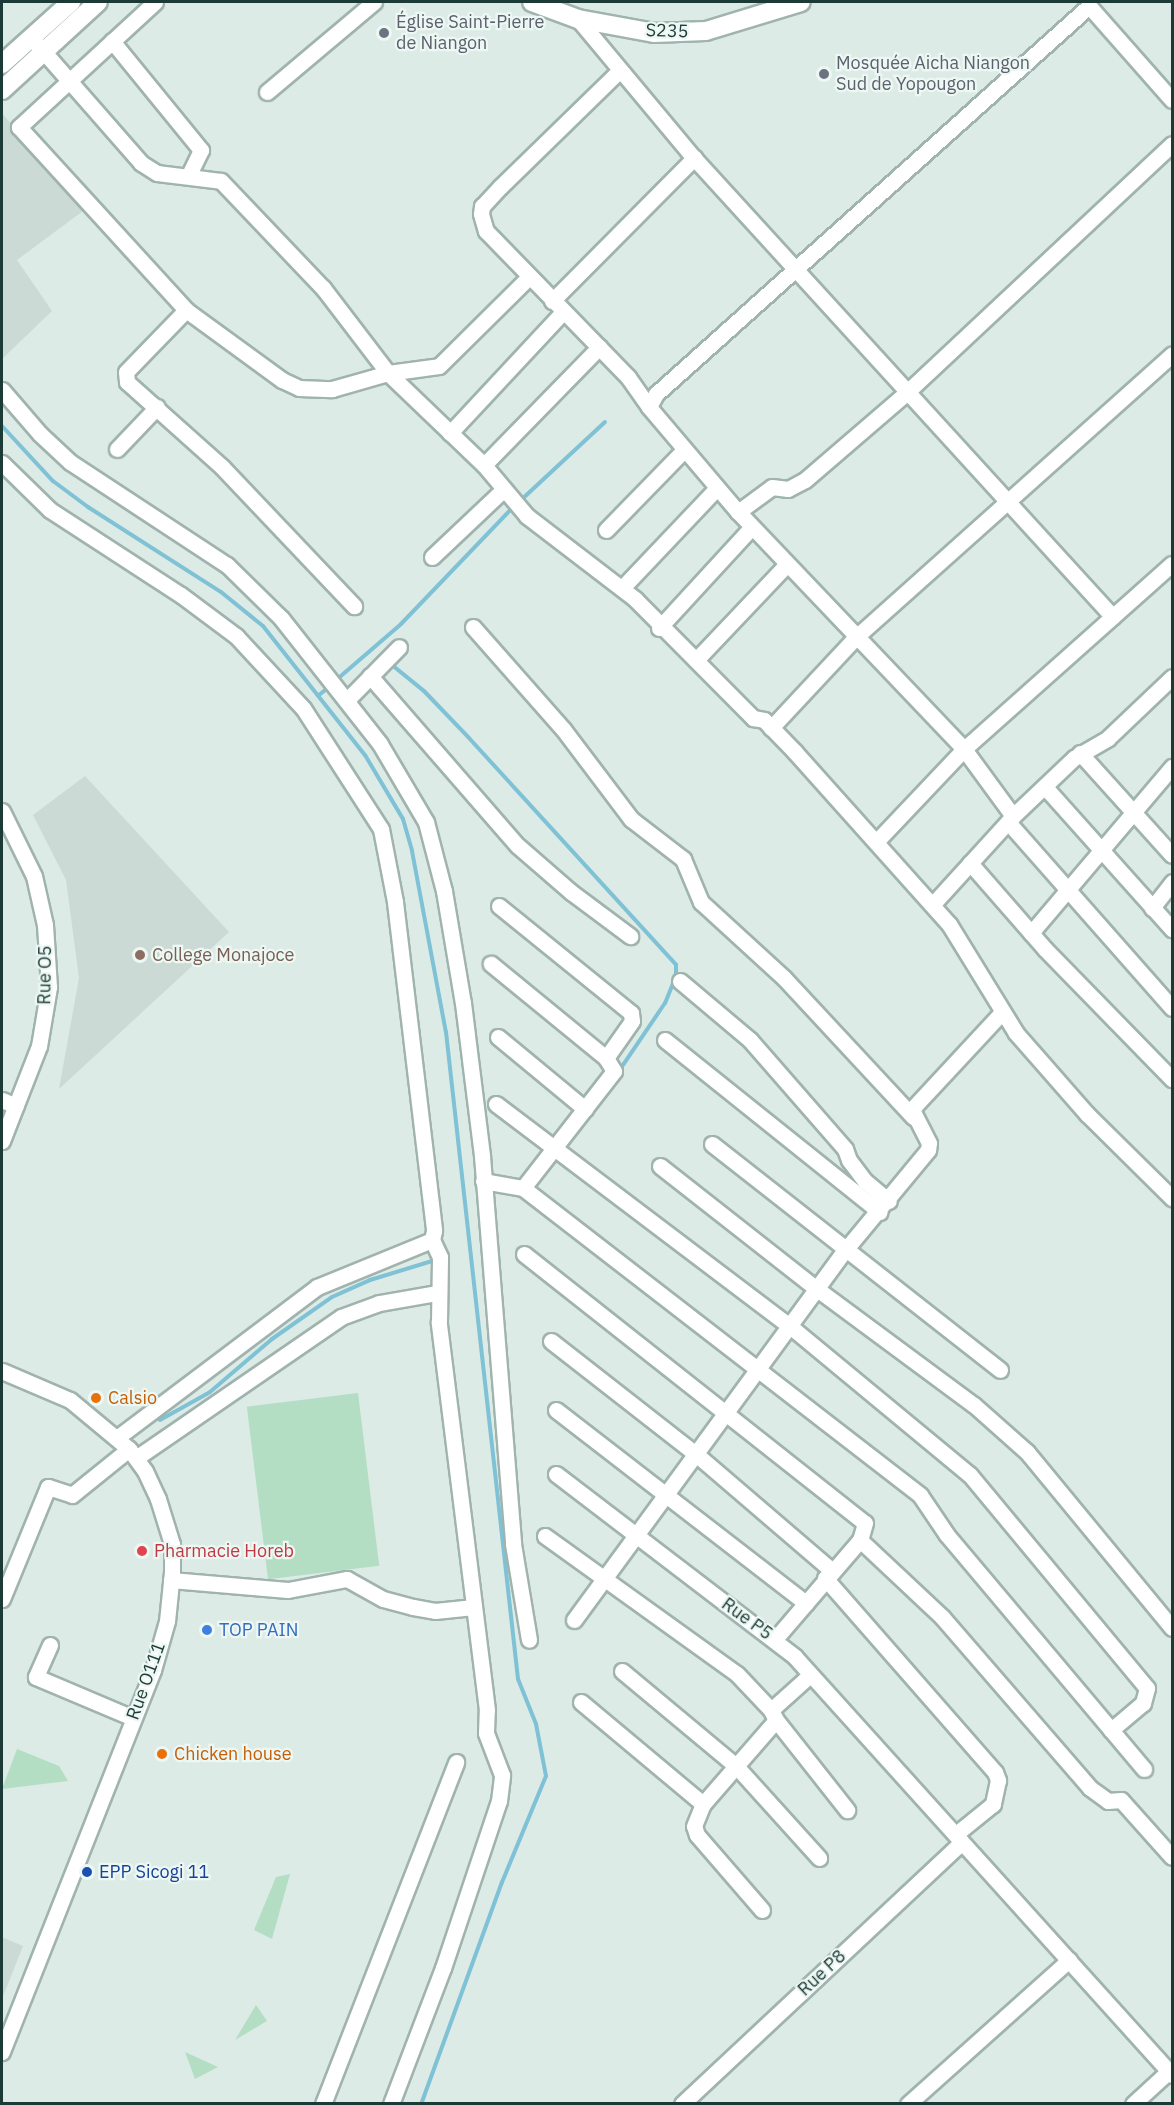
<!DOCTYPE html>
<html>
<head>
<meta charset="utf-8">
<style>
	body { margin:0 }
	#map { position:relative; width:1174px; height:2105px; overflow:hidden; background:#ddebe6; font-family:"IBM Plex Sans",sans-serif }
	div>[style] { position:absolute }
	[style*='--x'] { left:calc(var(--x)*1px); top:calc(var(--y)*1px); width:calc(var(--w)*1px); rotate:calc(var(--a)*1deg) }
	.built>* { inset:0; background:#cbdad5 }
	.green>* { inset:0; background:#b3dec3; transform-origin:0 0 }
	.stream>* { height:4px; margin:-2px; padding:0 2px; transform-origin:2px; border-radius:2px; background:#7fc1d5 }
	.roads { filter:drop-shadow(2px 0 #a0b3ae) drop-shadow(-2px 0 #a0b3ae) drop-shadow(0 2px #a0b3ae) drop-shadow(0 -2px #a0b3ae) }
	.minor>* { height:15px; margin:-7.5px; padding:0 7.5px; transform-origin:7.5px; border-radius:7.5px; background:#fff }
	.tertiary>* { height:18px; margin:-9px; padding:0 9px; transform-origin:9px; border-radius:9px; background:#fff }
	.secondary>* { height:18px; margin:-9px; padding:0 9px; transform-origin:9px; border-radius:9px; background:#fff }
	.dots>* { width:16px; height:16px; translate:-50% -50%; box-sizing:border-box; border:3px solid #edf7f3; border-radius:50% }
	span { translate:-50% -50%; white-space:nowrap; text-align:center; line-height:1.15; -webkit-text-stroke:4.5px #edf7f3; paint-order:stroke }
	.worship-label { font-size:18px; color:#5b616d }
	.left { translate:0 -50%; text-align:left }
	.street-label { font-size:18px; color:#1d3b36 }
	.education-label { font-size:18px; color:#785e54 }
	.food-label { font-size:18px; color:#c56008 }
	.health-label { font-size:18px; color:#be3a42 }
	.shop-label { font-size:18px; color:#366cbe }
	.transit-label { font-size:18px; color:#164399 }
	.frame { position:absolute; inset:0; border:3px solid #1d3b36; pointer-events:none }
</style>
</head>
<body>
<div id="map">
	<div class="built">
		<div style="clip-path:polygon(2px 113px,83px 211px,17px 260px,52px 311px,2px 359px)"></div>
		<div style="clip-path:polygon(85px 776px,229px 932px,59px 1089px,79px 978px,66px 880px,33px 815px)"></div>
		<div style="clip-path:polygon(2px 1937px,23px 1946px,2px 1999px)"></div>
	</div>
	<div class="green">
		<div style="left:358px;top:1393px;width:174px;height:112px;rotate:83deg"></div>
		<div style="clip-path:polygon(17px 1749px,59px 1766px,68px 1781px,2px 1789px)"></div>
		<div style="clip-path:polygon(290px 1874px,272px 1939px,254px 1930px,276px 1877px)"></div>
		<div style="clip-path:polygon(256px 2005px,267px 2021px,235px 2040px)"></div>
		<div style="clip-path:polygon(185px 2052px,218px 2067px,195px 2079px)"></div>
	</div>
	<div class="stream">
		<div style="--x:2;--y:426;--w:75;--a:47.2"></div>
		<div style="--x:53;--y:481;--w:44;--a:36.6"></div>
		<div style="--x:88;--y:507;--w:158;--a:32.6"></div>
		<div style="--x:221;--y:592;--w:54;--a:39"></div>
		<div style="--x:263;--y:626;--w:164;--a:51.7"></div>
		<div style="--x:365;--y:755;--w:74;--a:59.3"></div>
		<div style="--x:403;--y:819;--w:33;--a:74"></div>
		<div style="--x:412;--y:851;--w:184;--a:79.4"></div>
		<div style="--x:446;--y:1032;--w:651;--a:83.65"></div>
		<div style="--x:518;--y:1679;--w:48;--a:68.2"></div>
		<div style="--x:536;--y:1724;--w:53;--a:79.1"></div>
		<div style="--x:546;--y:1776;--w:115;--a:112.5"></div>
		<div style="--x:502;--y:1882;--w:236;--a:110"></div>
		<div style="--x:520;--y:501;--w:116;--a:-42.9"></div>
		<div style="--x:392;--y:665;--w:41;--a:39.1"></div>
		<div style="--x:424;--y:691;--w:65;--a:46.2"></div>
		<div style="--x:469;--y:738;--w:307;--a:47.6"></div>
		<div style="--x:676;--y:965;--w:11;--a:90"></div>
		<div style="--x:676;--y:976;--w:29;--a:112"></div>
		<div style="--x:665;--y:1003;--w:82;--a:124.1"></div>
		<div style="--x:335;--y:681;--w:87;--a:-40.8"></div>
		<div style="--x:401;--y:624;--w:163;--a:-46.2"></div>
		<div style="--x:319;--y:695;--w:14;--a:-39"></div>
		<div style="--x:160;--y:1420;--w:57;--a:-29.2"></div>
		<div style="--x:210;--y:1392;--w:82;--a:-40.5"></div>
		<div style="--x:272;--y:1339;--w:73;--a:-35"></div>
		<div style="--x:332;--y:1297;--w:42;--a:-24.1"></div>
		<div style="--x:370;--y:1280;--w:65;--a:-17"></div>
	</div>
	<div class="roads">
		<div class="minor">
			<div style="--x:155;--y:2;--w:185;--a:137.4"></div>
			<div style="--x:19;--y:127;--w:248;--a:47.6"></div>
			<div style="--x:186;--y:310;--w:119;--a:36.1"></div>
			<div style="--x:282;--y:380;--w:19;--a:25"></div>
			<div style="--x:299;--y:388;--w:33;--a:2"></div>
			<div style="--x:332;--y:389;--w:58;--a:-15.9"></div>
			<div style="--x:388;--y:373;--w:51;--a:-7.8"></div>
			<div style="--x:439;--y:366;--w:127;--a:-44.7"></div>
			<div style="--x:578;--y:19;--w:181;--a:50.2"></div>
			<div style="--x:694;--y:158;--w:621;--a:47.61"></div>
			<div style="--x:112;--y:41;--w:141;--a:50.8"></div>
			<div style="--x:201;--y:150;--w:28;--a:116"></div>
			<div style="--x:37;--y:44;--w:158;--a:48.8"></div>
			<div style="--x:141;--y:163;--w:19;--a:32"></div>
			<div style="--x:157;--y:173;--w:64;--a:7.1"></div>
			<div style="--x:221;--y:181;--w:148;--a:46.4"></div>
			<div style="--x:323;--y:288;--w:107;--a:52.6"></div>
			<div style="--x:388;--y:373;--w:133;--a:43.8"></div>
			<div style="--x:484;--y:465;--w:67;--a:49.9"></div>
			<div style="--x:527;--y:516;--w:136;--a:37.5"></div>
			<div style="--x:635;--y:599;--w:168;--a:45.2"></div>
			<div style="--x:753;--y:718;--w:11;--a:10"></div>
			<div style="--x:764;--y:720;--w:45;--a:45.9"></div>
			<div style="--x:795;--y:752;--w:231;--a:48.2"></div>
			<div style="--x:949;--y:924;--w:128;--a:58.4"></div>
			<div style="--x:1016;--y:1033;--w:108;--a:48.8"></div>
			<div style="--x:1087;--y:1114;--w:120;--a:44.7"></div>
			<div style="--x:618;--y:72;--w:165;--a:135.7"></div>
			<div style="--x:500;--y:187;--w:26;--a:133"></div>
			<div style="--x:482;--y:206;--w:8;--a:97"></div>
			<div style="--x:481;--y:214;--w:18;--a:74"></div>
			<div style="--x:486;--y:231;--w:204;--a:45.8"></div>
			<div style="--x:628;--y:377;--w:37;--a:55"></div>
			<div style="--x:267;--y:92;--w:140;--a:-40.1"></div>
			<div style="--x:552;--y:301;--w:202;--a:-45.2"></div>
			<div style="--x:186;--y:310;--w:86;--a:134.1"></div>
			<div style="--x:126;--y:372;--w:10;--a:84"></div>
			<div style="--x:127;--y:382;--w:127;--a:41.8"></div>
			<div style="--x:222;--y:467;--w:192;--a:46.5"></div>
			<div style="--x:2;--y:390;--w:58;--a:49.2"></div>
			<div style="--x:40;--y:434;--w:41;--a:43"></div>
			<div style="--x:70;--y:462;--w:188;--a:33.3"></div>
			<div style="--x:227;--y:565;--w:76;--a:44.5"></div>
			<div style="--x:281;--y:618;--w:160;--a:51.8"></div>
			<div style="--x:380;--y:744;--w:91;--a:59.5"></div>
			<div style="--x:426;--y:822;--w:71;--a:75.4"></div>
			<div style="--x:444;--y:891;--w:114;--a:80.4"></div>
			<div style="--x:463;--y:1003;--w:154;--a:82.9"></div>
			<div style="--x:482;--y:1156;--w:389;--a:85.4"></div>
			<div style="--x:513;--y:1544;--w:97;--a:80.5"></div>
			<div style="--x:450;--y:433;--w:166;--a:-47"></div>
			<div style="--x:117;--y:449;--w:58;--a:-46.4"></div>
			<div style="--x:2;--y:463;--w:67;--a:44.4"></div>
			<div style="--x:50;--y:510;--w:156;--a:33"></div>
			<div style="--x:181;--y:595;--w:69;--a:36.7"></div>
			<div style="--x:236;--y:636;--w:98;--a:47.1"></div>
			<div style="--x:303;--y:708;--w:144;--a:57.2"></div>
			<div style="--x:381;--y:829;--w:74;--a:79.1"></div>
			<div style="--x:395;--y:902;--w:331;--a:83.2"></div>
			<div style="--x:434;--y:1231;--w:9;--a:103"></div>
			<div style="--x:432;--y:1240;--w:124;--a:157.8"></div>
			<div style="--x:317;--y:1287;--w:249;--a:143"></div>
			<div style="--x:484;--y:465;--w:165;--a:-45.7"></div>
			<div style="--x:738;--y:512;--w:42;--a:-36.3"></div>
			<div style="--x:772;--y:487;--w:16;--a:7"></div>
			<div style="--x:788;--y:489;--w:19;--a:-28"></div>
			<div style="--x:805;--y:480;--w:133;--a:-40.7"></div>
			<div style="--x:906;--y:393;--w:364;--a:-43.1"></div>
			<div style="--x:606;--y:530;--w:112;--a:-45.7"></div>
			<div style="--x:432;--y:557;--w:99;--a:-43.4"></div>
			<div style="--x:622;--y:588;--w:138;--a:-46.5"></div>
			<div style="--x:473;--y:627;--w:136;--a:48.6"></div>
			<div style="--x:563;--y:729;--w:113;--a:52.9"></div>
			<div style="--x:631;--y:819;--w:66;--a:37.6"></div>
			<div style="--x:683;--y:859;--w:47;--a:67.3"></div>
			<div style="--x:701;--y:902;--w:113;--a:42.5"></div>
			<div style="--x:784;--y:978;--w:190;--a:47.1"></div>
			<div style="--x:659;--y:628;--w:137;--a:-47.4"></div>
			<div style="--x:696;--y:660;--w:132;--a:-46.5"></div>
			<div style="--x:370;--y:676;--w:225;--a:49"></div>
			<div style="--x:518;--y:846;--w:70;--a:41"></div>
			<div style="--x:571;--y:892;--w:74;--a:36.7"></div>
			<div style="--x:347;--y:700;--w:74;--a:-45.5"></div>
			<div style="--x:771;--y:728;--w:125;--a:-47"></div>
			<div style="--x:856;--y:637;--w:424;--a:-41.8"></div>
			<div style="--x:1080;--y:753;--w:137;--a:48"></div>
			<div style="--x:1045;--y:787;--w:191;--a:48.2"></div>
			<div style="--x:2;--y:811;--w:72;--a:63.8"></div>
			<div style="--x:34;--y:876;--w:50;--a:77.3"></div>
			<div style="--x:45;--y:925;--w:62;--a:86.3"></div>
			<div style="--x:49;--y:987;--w:60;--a:99.6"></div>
			<div style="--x:39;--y:1046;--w:102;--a:111.3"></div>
			<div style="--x:1013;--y:816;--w:83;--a:-126.2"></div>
			<div style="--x:964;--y:749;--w:327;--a:-133.6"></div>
			<div style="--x:738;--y:512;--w:138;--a:-130.3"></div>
			<div style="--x:649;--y:407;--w:15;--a:-62"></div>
			<div style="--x:656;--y:394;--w:581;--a:-41.86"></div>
			<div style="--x:1089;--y:6;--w:125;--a:48.6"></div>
			<div style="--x:1008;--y:822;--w:248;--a:48.6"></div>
			<div style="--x:876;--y:842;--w:128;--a:-46.6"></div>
			<div style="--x:964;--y:749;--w:278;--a:-41.7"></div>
			<div style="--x:970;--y:863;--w:114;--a:48.9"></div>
			<div style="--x:1045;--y:949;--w:182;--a:45.7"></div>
			<div style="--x:933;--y:904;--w:119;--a:-47.7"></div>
			<div style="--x:1013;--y:816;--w:84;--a:-43.6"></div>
			<div style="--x:1074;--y:758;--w:39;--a:-30"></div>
			<div style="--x:1108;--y:738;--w:88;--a:-43.6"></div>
			<div style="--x:499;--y:906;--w:170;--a:39"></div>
			<div style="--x:631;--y:1013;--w:8;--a:83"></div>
			<div style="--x:632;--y:1021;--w:45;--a:125.1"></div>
			<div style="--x:1152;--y:908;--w:33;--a:-52"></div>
			<div style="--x:1031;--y:933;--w:218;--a:-49.7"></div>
			<div style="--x:680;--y:981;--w:92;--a:40.1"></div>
			<div style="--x:750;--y:1040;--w:145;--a:48.9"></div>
			<div style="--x:845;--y:1149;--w:12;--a:70"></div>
			<div style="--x:849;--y:1160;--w:26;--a:53"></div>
			<div style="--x:865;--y:1181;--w:31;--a:40"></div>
			<div style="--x:498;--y:1037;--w:113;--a:39.6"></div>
			<div style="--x:665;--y:1040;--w:275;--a:38.7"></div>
			<div style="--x:2;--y:1100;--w:15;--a:23"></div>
			<div style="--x:496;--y:1104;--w:370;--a:37.1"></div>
			<div style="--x:791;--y:1327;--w:232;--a:39.6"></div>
			<div style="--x:970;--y:1475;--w:277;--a:50.3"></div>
			<div style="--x:1147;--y:1688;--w:16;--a:105"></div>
			<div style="--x:1143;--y:1703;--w:42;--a:139.8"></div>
			<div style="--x:712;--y:1144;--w:366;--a:38.1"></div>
			<div style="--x:660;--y:1166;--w:199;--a:38.1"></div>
			<div style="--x:817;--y:1289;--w:195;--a:36.5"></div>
			<div style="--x:974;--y:1405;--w:71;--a:41.6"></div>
			<div style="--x:1027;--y:1452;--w:228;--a:50.5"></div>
			<div style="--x:483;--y:1181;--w:41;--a:9.9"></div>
			<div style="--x:523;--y:1188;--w:148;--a:-52.1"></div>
			<div style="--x:614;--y:1071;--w:15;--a:-122"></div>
			<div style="--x:606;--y:1058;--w:149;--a:-140.7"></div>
			<div style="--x:523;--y:1188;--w:502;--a:37.71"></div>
			<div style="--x:920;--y:1495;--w:48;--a:56"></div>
			<div style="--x:947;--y:1535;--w:306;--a:49.9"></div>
			<div style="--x:524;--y:1254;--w:434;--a:38.3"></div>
			<div style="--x:865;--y:1523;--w:18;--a:106"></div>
			<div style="--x:860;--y:1540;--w:130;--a:130.6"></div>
			<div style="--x:551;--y:1341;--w:185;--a:38"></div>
			<div style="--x:697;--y:1455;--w:177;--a:40.6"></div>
			<div style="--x:2;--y:1371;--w:74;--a:23.1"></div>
			<div style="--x:70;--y:1400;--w:77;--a:39.7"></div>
			<div style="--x:129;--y:1449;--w:27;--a:54"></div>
			<div style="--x:145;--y:1471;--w:31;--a:65"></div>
			<div style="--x:158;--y:1499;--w:47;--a:72.7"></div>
			<div style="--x:172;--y:1544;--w:28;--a:90"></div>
			<div style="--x:172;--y:1572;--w:49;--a:95.8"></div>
			<div style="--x:167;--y:1621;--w:51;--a:105.9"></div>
			<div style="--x:153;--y:1670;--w:411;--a:111.6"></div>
			<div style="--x:556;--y:1410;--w:316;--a:37.7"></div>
			<div style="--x:136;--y:1458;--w:249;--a:-34.5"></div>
			<div style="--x:341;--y:1317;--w:40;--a:-20.2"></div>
			<div style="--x:379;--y:1303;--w:59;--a:-9.8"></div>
			<div style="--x:556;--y:1474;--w:301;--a:37.4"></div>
			<div style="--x:795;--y:1657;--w:563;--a:47.95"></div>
			<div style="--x:545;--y:1536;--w:236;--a:35.7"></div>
			<div style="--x:737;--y:1674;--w:50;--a:46.6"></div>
			<div style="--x:860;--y:1540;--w:112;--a:43.2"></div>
			<div style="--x:942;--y:1617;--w:226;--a:49.1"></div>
			<div style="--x:1090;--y:1788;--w:22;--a:36"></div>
			<div style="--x:1108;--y:1801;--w:13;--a:-4"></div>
			<div style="--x:1121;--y:1800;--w:76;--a:48.2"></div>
			<div style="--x:825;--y:1578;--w:258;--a:48.8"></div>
			<div style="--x:995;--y:1772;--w:9;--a:69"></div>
			<div style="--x:998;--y:1780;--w:25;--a:102"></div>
			<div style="--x:993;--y:1804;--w:48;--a:141"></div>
			<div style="--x:171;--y:1580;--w:117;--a:4.9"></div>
			<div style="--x:288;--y:1590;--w:60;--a:-10.6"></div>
			<div style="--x:347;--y:1579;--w:41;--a:29.1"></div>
			<div style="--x:383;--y:1599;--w:31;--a:15"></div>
			<div style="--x:413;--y:1607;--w:22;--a:10"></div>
			<div style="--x:435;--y:1611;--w:39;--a:-6"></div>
			<div style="--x:2;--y:1599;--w:121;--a:-67.7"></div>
			<div style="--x:48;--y:1487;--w:25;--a:18"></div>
			<div style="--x:72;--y:1495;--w:73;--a:-38.9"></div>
			<div style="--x:574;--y:1620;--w:460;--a:-53.8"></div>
			<div style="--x:846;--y:1249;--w:129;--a:-50.4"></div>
			<div style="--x:928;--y:1150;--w:7;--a:-82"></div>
			<div style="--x:929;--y:1143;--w:38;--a:-117"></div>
			<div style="--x:912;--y:1109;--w:132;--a:-47.1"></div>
			<div style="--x:50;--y:1645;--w:35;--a:114"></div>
			<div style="--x:36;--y:1677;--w:105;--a:22.9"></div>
			<div style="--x:622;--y:1671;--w:148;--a:39.8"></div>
			<div style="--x:736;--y:1766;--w:124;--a:47.9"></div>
			<div style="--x:581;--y:1702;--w:159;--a:39.9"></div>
			<div style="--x:776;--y:1720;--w:115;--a:51.7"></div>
			<div style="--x:762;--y:1910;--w:99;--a:-130.9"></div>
			<div style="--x:697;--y:1835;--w:9;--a:-108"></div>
			<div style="--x:694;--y:1826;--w:24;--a:-68"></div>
			<div style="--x:703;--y:1804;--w:111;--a:-49"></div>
			<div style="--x:776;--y:1720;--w:11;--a:-117"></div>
			<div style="--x:771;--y:1710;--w:52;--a:-41.9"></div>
			<div style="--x:323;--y:2104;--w:367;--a:-68.7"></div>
			<div style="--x:391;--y:2104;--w:146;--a:-69.1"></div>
			<div style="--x:443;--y:1968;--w:176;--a:-71.5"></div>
			<div style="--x:499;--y:1801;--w:26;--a:-83"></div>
			<div style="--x:502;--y:1775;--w:45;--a:-110.9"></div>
			<div style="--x:486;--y:1733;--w:23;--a:-88"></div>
			<div style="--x:487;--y:1710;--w:391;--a:-97.1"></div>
			<div style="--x:439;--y:1322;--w:65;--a:-89.1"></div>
			<div style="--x:440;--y:1257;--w:19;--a:-115"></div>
			<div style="--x:682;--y:2104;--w:383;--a:-43.1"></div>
			<div style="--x:908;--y:2104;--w:216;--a:-41.8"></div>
			<div style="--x:1133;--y:2104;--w:49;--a:-42.5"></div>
		</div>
		<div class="tertiary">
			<div style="--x:532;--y:2;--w:49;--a:20.3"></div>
			<div style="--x:578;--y:19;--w:77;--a:10.4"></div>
			<div style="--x:654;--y:33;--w:52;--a:-2.2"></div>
			<div style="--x:706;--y:31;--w:99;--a:-17"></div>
		</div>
		<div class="secondary">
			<div style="--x:2;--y:64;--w:93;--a:-41.9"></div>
			<div style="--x:2;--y:90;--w:130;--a:-42.5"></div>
		</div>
	</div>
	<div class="dots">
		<div style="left:384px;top:33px;background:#6b7280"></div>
		<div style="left:824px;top:74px;background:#6b7280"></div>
		<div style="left:140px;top:955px;background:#8d6e63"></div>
		<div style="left:96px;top:1398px;background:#e8710a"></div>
		<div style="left:142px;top:1551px;background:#e0444e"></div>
		<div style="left:207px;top:1630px;background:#3f7fe0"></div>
		<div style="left:162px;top:1754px;background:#e8710a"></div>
		<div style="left:87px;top:1872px;background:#1a4fb4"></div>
	</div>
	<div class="worship-label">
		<span class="left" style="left:396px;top:33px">Église Saint-Pierre<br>de Niangon</span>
		<span class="left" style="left:836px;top:74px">Mosquée Aicha Niangon<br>Sud de Yopougon</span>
	</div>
	<div class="street-label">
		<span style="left:667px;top:31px;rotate:2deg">S235</span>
		<span style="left:45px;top:975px;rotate:-89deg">Rue O5</span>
		<span style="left:747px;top:1619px;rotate:36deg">Rue P5</span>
		<span style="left:146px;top:1681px;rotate:-70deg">Rue O111</span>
		<span style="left:822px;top:1973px;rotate:-43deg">Rue P8</span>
	</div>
	<div class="education-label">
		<span class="left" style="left:152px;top:955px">College Monajoce</span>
	</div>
	<div class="food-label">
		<span class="left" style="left:108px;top:1398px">Calsio</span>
		<span class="left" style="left:174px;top:1754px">Chicken house</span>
	</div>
	<div class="health-label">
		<span class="left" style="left:154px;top:1551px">Pharmacie Horeb</span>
	</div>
	<div class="shop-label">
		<span class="left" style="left:219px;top:1630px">TOP PAIN</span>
	</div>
	<div class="transit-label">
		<span class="left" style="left:99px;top:1872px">EPP Sicogi 11</span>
	</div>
	<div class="frame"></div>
</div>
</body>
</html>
